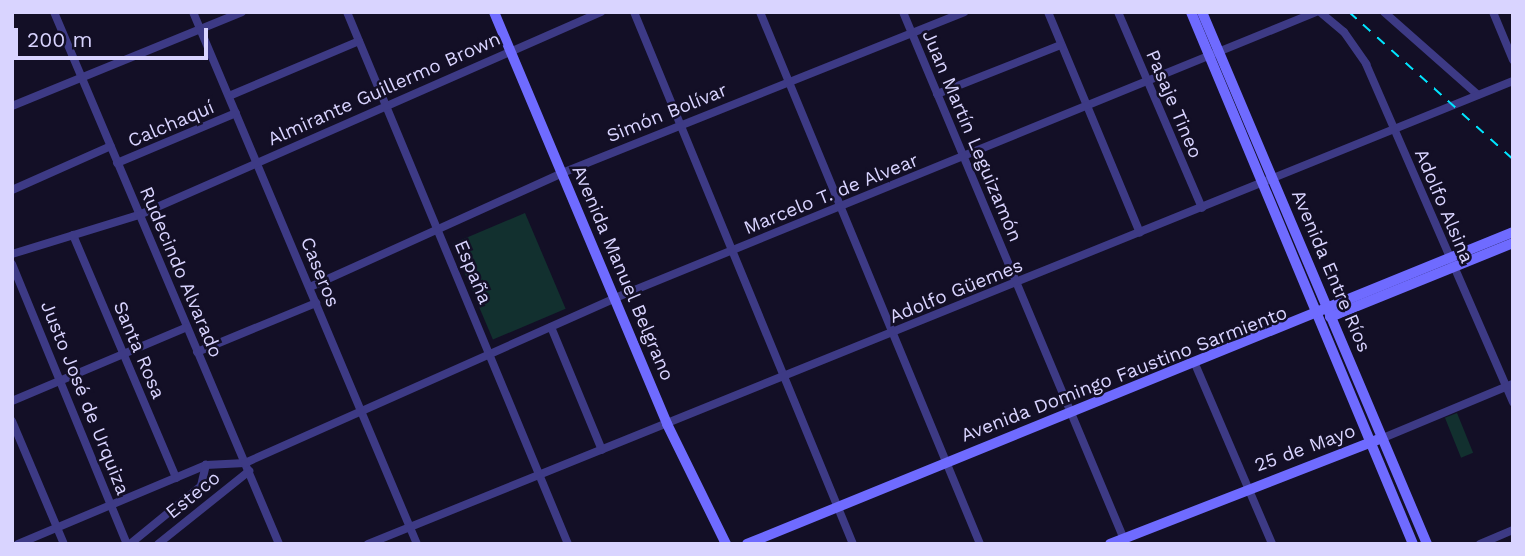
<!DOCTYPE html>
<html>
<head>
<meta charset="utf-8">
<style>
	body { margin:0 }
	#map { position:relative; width:1525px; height:556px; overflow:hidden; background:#130f26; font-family:"Work Sans",sans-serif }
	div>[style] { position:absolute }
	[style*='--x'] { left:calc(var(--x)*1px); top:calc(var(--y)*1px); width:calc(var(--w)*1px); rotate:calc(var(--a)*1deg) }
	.green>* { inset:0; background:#12302f; transform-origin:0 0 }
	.street>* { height:8px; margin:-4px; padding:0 4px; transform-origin:4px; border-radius:4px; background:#3d3a85 }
	.secondary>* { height:10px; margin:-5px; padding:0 5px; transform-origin:5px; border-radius:5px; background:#6f6bff }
	.rail>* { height:2px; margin-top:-1px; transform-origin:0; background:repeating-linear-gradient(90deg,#00e5ff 0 10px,transparent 0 19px) }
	span { translate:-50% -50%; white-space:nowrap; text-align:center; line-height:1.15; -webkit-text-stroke:5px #130f26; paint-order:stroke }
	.street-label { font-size:19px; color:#d9d4ff }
	.frame { position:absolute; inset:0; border:14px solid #d9d4ff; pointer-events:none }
	.scale { position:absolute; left:14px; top:28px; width:194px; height:32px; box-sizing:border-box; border:4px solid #d9d4ff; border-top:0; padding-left:9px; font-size:21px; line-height:24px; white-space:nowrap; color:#d9d4ff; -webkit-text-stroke:5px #130f26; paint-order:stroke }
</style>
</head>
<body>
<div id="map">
	<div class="green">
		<div style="left:525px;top:213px;width:104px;height:79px;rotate:67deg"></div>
		<div style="left:1457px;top:413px;width:43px;height:13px;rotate:68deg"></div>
	</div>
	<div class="street">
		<div style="--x:54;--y:12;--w:578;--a:67.07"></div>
		<div style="--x:193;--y:12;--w:577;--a:67.17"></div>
		<div style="--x:347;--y:12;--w:576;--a:67.44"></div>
		<div style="--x:634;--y:12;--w:575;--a:67.63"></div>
		<div style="--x:760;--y:12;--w:576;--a:67.53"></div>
		<div style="--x:903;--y:12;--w:577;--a:67.26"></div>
		<div style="--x:1048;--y:12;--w:239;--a:67.4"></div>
		<div style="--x:1118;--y:12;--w:213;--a:66.8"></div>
		<div style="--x:1320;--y:12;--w:31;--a:40"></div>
		<div style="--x:1344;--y:32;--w:39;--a:55"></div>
		<div style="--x:1366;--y:64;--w:369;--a:66.5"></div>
		<div style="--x:1384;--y:12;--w:125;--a:41.4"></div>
		<div style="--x:1493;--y:12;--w:52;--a:67.4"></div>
		<div style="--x:937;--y:94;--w:133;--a:-21.6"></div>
		<div style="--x:229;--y:96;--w:141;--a:-22.9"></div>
		<div style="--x:12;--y:106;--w:248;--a:-22.2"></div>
		<div style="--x:117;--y:163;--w:129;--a:-22.8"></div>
		<div style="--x:12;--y:190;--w:108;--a:-24"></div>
		<div style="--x:73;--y:235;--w:264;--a:67"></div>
		<div style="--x:12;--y:254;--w:133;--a:-17.1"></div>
		<div style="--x:139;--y:215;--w:505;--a:-23.72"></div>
		<div style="--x:12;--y:264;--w:303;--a:67.7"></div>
		<div style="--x:310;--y:287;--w:277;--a:-24.3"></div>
		<div style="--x:562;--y:173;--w:433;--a:-21.8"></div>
		<div style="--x:551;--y:327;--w:133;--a:67.5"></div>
		<div style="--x:197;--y:352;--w:129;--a:-22.4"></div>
		<div style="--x:1195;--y:364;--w:196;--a:66.8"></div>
		<div style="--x:12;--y:401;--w:190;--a:-22.9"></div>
		<div style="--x:12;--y:421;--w:134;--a:67.1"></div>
		<div style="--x:1383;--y:438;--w:141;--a:-22.6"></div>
		<div style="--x:18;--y:544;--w:204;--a:-22.8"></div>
		<div style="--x:206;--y:465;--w:39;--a:-3"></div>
		<div style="--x:245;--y:463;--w:405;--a:-24"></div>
		<div style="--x:615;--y:298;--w:757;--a:-22.19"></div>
		<div style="--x:130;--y:544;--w:92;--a:-39.2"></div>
		<div style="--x:201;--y:486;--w:22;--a:-77"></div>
		<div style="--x:158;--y:544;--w:117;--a:-38.7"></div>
		<div style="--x:368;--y:544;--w:1235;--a:-22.02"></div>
		<div style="--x:1480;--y:544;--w:36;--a:-23"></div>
	</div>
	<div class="secondary">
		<div style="--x:494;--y:12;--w:447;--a:67.2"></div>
		<div style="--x:667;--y:424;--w:134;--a:63.8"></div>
		<div style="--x:1191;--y:12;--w:576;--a:67.35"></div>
		<div style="--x:1202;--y:12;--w:578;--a:67.07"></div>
		<div style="--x:1330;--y:317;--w:197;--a:-22"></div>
		<div style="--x:747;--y:544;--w:827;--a:-22.16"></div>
		<div style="--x:1110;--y:544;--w:287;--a:-21.3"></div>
	</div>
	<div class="rail">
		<div style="--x:1349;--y:12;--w:220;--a:41.9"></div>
	</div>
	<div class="street-label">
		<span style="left:384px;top:89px;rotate:-24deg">Almirante Guillermo Brown</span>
		<span style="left:1174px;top:104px;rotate:67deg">Pasaje Tineo</span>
		<span style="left:667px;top:113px;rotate:-22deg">Simón Bolívar</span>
		<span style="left:171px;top:124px;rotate:-23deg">Calchaquí</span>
		<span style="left:972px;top:136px;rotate:67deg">Juan Martín Leguizamón</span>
		<span style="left:831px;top:194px;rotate:-22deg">Marcelo T. de Alvear</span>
		<span style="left:1444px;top:206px;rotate:67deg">Adolfo Alsina</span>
		<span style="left:1331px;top:271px;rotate:67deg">Avenida Entre Ríos</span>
		<span style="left:181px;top:272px;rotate:67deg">Rudecindo Alvarado</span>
		<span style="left:320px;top:272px;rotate:68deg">Caseros</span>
		<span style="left:473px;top:272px;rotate:67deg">España</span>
		<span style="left:623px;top:273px;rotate:67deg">Avenida Manuel Belgrano</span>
		<span style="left:956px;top:291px;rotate:-22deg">Adolfo Güemes</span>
		<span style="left:139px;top:350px;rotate:67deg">Santa Rosa</span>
		<span style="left:1124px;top:374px;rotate:-21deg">Avenida Domingo Faustino Sarmiento</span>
		<span style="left:85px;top:398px;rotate:68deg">Justo José de Urquiza</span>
		<span style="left:1305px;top:448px;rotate:-20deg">25 de Mayo</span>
		<span style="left:193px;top:495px;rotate:-39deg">Esteco</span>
	</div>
	<div class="frame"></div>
	<div class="scale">200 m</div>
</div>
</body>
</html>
